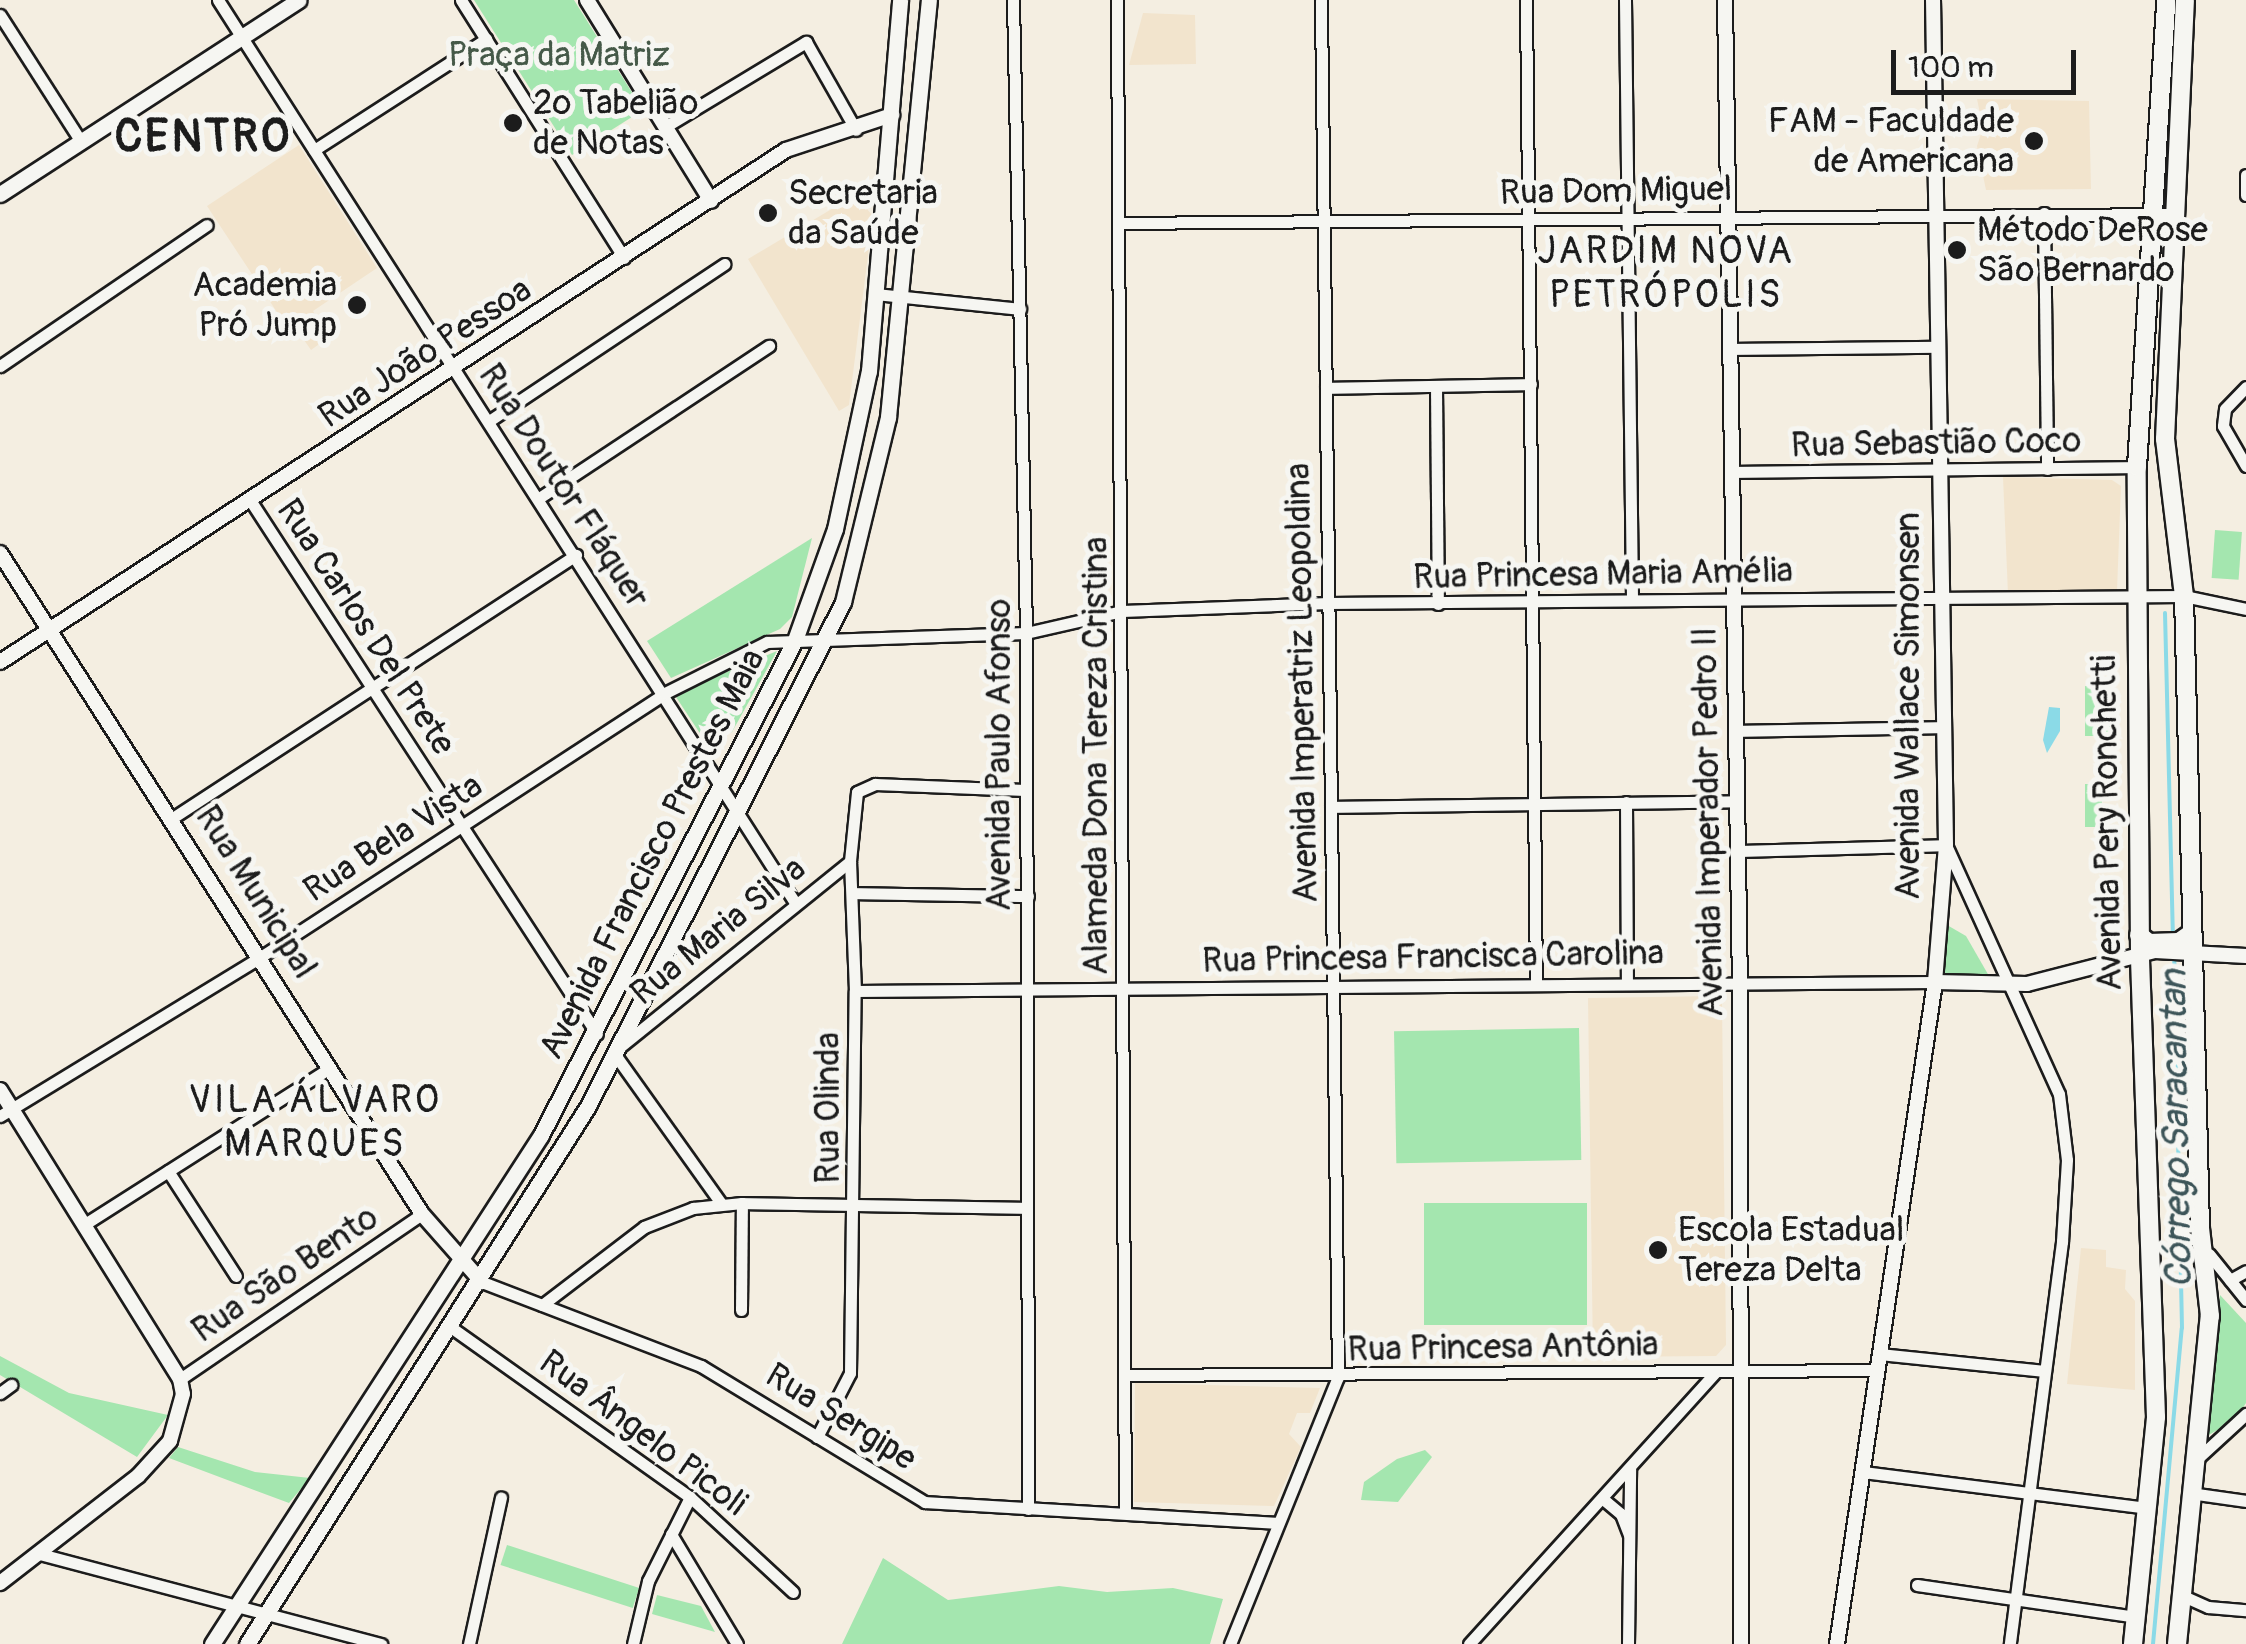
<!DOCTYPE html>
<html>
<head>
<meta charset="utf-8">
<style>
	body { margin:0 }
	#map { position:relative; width:2246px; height:1644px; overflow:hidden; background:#f4eee1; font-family:Pangolin,sans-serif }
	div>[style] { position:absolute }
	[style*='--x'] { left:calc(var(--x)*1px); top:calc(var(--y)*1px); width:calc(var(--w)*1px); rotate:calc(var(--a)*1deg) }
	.built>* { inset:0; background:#f2e4cd }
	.green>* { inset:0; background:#a4e6af; transform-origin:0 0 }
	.water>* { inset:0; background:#8bdae7 }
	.stream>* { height:4px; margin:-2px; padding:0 2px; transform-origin:2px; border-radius:2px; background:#8bdae7 }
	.roads { filter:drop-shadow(2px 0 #1c1c1c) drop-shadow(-2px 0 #1c1c1c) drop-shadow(0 2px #1c1c1c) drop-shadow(0 -2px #1c1c1c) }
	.minor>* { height:11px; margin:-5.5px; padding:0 5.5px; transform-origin:5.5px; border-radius:5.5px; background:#f6f6f2 }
	.tertiary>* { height:14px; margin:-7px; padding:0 7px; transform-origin:7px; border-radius:7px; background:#f6f6f2 }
	.secondary>* { height:15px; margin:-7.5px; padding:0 7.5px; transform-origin:7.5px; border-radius:7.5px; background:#f6f6f2 }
	.primary>* { height:18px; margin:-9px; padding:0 9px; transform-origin:9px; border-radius:9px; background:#f6f6f2 }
	.dots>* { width:28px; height:28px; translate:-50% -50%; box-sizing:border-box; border:5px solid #f6f6f2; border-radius:50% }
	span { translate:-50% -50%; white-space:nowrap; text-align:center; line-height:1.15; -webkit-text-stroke:10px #f6f6f2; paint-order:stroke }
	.park-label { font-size:35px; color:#455948 }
	.poi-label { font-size:35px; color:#1c1c1c }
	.left { translate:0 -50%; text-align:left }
	.right { translate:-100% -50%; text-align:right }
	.street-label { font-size:35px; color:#1c1c1c }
	.neighbourhood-label { font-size:38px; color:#1c1c1c; letter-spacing:2.5px }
	.water-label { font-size:38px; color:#3d5559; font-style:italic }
	.district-label { font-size:45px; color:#1c1c1c; font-weight:700; letter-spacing:2.5px }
	.scale { position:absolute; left:1891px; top:50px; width:185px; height:45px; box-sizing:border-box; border:5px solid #1c1c1c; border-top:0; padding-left:12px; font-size:30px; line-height:35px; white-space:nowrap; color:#1c1c1c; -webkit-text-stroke:8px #f6f6f2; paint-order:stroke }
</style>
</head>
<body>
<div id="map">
	<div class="built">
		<div style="clip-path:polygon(1143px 13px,1195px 15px,1196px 64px,1129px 65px)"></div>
		<div style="clip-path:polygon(1977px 99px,2089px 101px,2091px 189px,1986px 190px,1977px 146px,1983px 128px)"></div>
		<div style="clip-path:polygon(299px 145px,377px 268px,313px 311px,329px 337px,311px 350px,297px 330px,292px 335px,207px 206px)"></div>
		<div style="clip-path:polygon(855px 195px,873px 216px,849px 405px,839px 411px,748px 259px)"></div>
		<div style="clip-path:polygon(2003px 477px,2112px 480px,2121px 486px,2117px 591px,2008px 594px)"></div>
		<div style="clip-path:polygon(1715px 996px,1722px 1003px,1726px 1345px,1716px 1356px,1593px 1357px,1588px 998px)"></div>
		<div style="clip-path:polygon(2081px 1248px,2106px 1250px,2106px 1267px,2126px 1270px,2125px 1289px,2135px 1301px,2135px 1390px,2067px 1384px)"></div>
		<div style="clip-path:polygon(1135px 1383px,1320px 1388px,1310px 1413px,1297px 1413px,1289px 1434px,1301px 1447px,1274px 1506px,1134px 1502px)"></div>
	</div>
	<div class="green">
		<div style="clip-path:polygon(474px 0,574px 0,643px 110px,572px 155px)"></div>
		<div style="left:2215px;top:530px;width:27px;height:48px;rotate:4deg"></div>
		<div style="clip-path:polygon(812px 538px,792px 617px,780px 629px,671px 678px,647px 641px)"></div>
		<div style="clip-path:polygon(777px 651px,732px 732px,705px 741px,674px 694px)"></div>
		<div style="left:2085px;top:686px;width:25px;height:50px"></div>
		<div style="left:2085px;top:784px;width:17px;height:43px"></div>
		<div style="clip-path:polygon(1947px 925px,1966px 936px,1989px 976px,1944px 974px)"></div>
		<div style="left:1579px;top:1028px;width:132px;height:185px;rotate:89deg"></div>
		<div style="left:1587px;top:1203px;width:122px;height:163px;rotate:90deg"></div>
		<div style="clip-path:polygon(2220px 1295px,2246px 1323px,2246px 1403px,2235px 1420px,2207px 1436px)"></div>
		<div style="clip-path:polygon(0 1356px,69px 1393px,168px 1415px,137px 1457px,0 1375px)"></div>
		<div style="clip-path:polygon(178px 1447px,255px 1472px,310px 1478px,289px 1503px,169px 1458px)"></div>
		<div style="clip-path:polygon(1425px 1450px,1432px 1457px,1398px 1502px,1361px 1500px,1364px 1482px,1397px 1459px)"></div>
		<div style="left:507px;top:1545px;width:139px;height:21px;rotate:18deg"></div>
		<div style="clip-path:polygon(883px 1558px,948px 1600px,1059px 1586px,1107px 1592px,1173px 1588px,1223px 1599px,1210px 1644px,842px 1644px)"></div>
		<div style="clip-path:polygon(657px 1595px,701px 1606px,715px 1632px,652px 1614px)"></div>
	</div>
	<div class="water">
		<div style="clip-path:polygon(2049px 707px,2060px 708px,2060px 731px,2047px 753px,2043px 740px)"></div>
	</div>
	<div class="stream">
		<div style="--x:2165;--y:613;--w:325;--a:88.6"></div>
		<div style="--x:2153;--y:1644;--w:317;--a:-84.8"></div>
		<div style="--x:2182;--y:1328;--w:370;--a:-91.2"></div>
	</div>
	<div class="roads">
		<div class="minor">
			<div style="--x:218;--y:0;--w:1069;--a:57.41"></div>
			<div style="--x:461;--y:0;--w:305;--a:57.7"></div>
			<div style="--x:1013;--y:0;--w:633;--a:88.82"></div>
			<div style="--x:1026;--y:633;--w:876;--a:89.87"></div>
			<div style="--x:1117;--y:0;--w:1511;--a:89.7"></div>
			<div style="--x:1526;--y:0;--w:985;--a:89.42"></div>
			<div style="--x:1625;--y:0;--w:600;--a:89.33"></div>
			<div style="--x:0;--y:15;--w:148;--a:57.4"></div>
			<div style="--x:665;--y:127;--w:165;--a:-31.1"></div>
			<div style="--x:806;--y:42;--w:101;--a:60.4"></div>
			<div style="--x:314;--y:150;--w:205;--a:-32.8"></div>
			<div style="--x:2246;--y:175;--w:20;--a:90"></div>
			<div style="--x:2044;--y:213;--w:256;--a:89.3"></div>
			<div style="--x:1118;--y:223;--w:1057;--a:-0.49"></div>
			<div style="--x:876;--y:294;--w:145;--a:5.9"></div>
			<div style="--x:1732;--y:349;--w:202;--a:-0.6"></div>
			<div style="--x:0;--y:366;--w:250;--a:-34.3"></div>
			<div style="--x:1436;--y:387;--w:217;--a:89.5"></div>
			<div style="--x:2246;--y:387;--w:30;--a:134"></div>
			<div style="--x:2225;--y:409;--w:17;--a:97"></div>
			<div style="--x:2223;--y:426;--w:46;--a:60.1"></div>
			<div style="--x:1326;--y:388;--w:205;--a:-1.1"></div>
			<div style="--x:489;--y:421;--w:283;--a:-33.7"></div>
			<div style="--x:1735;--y:472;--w:402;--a:-0.7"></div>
			<div style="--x:539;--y:498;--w:276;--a:-33.5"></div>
			<div style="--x:252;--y:503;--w:633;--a:56.99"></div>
			<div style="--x:1736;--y:731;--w:208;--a:-1.1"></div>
			<div style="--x:1626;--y:802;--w:182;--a:89.7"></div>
			<div style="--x:1331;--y:807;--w:405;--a:-0.8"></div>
			<div style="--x:174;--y:817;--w:480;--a:-33.1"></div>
			<div style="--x:1736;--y:851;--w:210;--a:-1.6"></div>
			<div style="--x:1946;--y:845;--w:273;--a:65.6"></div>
			<div style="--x:2059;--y:1094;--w:66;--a:83.1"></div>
			<div style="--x:2067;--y:1160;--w:82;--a:93.5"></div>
			<div style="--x:2062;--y:1242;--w:405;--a:97.4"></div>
			<div style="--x:853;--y:893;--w:175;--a:1"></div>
			<div style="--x:855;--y:991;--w:1080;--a:-0.48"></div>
			<div style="--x:621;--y:1046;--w:294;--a:-38.9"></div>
			<div style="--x:616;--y:1056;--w:181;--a:54.5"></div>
			<div style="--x:0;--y:1116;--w:307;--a:-31.4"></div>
			<div style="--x:262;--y:956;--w:481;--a:-33.1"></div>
			<div style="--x:665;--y:693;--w:114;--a:-26.6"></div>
			<div style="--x:767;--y:642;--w:259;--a:-2"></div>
			<div style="--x:1026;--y:633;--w:98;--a:-12.9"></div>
			<div style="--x:1122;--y:611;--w:206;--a:-2.2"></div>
			<div style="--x:1328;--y:603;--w:856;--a:-0.47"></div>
			<div style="--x:2184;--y:596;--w:63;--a:11.8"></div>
			<div style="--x:168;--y:1171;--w:125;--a:57.1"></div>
			<div style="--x:85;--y:1224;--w:290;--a:-32.5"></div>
			<div style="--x:2209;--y:1254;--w:59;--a:51.2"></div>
			<div style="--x:2230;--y:1280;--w:18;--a:-29"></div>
			<div style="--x:482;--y:1282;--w:235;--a:21"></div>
			<div style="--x:701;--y:1366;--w:262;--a:31.3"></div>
			<div style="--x:925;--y:1502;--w:353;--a:3.4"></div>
			<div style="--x:542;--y:1305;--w:128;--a:-37.4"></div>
			<div style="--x:644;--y:1227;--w:53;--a:-21.2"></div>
			<div style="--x:693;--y:1208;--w:49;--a:-5.8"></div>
			<div style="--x:742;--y:1203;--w:285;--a:1"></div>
			<div style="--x:741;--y:1310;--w:107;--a:-89.5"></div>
			<div style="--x:452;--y:1328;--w:292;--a:35.4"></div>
			<div style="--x:690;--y:1497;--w:140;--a:42.7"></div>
			<div style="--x:1880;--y:1354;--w:165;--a:5.9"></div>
			<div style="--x:1129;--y:1375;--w:748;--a:-0.38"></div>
			<div style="--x:180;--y:1379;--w:293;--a:-34.3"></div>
			<div style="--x:0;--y:1393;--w:14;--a:-36"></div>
			<div style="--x:817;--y:1437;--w:72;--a:-62.7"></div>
			<div style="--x:850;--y:1373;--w:382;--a:-89.3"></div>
			<div style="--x:855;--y:991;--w:130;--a:-92.2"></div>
			<div style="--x:850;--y:861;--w:69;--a:-84.2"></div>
			<div style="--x:857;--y:792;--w:20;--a:-24"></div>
			<div style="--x:875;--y:784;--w:150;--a:2.3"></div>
			<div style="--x:2197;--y:1459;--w:67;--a:-42.6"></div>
			<div style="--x:1863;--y:1472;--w:286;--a:7.2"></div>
			<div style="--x:2190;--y:1493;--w:57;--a:8.1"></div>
			<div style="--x:1603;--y:1499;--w:23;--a:40"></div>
			<div style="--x:1621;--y:1514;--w:22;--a:69"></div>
			<div style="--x:671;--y:1534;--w:128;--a:59"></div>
			<div style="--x:40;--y:1554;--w:353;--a:14.8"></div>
			<div style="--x:1917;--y:1585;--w:221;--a:8.3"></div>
			<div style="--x:2181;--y:1595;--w:30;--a:24"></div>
			<div style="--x:2208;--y:1607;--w:38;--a:5"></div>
			<div style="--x:469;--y:1644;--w:150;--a:-77.7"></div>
			<div style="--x:633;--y:1644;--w:65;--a:-76.6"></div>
			<div style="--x:648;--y:1581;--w:94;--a:-63.4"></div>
			<div style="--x:1230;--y:1644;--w:288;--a:-68"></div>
			<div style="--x:1338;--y:1377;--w:1377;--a:-90.71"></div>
			<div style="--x:1469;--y:1644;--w:367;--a:-47.8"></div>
			<div style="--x:1628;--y:1644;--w:175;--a:-89.3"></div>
		</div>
		<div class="tertiary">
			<div style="--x:587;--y:0;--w:236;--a:58.3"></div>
			<div style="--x:1725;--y:0;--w:983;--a:89.13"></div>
			<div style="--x:1740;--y:983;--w:661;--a:89.91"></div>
			<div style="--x:0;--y:553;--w:784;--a:57.44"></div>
			<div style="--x:422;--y:1214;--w:91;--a:48.6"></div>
			<div style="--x:0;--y:662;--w:938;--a:-33.08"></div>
			<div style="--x:786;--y:150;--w:112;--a:-18.3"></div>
			<div style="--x:1935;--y:982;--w:92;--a:1.2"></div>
			<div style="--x:2027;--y:984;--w:132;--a:-14.5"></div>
			<div style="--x:2155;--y:951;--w:91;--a:3.1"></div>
			<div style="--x:0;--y:1090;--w:340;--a:58.1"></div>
			<div style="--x:180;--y:1379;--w:15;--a:79"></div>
			<div style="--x:183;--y:1394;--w:49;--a:105.5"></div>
			<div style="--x:170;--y:1441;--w:47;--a:132.4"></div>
			<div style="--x:138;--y:1476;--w:175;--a:142.2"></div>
			<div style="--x:1837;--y:1644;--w:669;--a:-81.58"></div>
			<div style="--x:1935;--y:982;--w:137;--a:-85.4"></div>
			<div style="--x:1946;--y:845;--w:845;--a:-90.88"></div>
		</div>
		<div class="secondary">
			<div style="--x:0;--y:194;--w:356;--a:-33"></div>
			<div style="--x:212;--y:1644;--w:606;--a:-57.12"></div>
			<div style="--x:541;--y:1135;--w:556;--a:-62.84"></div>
			<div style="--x:795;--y:640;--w:118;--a:-70.2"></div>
			<div style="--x:835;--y:529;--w:162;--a:-77.9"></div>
			<div style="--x:869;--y:371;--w:372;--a:-85.2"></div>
			<div style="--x:247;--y:1644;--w:637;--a:-57.63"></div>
			<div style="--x:588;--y:1106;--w:565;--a:-63.16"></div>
			<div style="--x:843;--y:602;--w:190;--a:-76.3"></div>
			<div style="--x:888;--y:417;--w:419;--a:-84.4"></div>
		</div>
		<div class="primary">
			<div style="--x:2139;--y:935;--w:13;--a:39"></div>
			<div style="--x:2149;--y:943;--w:30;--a:-2"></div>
			<div style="--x:2179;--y:942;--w:16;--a:-35"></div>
			<div style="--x:2133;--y:1644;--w:228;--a:-84.2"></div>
			<div style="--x:2156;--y:1417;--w:464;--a:-92"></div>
			<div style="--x:2140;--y:953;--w:486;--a:-90.4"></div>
			<div style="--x:2137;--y:467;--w:468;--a:-86.4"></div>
			<div style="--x:2177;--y:1644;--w:330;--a:-84.3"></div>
			<div style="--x:2210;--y:1316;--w:89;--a:-96.5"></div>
			<div style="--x:2200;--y:1228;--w:632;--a:-91.45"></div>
			<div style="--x:2184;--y:596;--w:158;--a:-96.9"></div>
			<div style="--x:2165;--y:439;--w:439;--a:-87.4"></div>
		</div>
	</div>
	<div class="dots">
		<div style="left:513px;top:123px;background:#1c1c1c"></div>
		<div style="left:2034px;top:141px;background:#1c1c1c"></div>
		<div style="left:768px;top:213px;background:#1c1c1c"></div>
		<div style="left:1957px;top:250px;background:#1c1c1c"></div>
		<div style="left:357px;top:305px;background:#1c1c1c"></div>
		<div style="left:1658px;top:1250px;background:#1c1c1c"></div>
	</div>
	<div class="park-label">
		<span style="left:559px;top:55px">Praça da Matriz</span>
	</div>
	<div class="poi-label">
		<span class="left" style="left:533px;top:123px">2º Tabelião<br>de Notas</span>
		<span class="right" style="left:2014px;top:141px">FAM - Faculdade<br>de Americana</span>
		<span class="left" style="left:788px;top:213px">Secretaria<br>da Saúde</span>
		<span class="left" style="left:1977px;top:250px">Método DeRose<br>São Bernardo</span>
		<span class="right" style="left:337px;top:305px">Academia<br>Pró Jump</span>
		<span class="left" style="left:1678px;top:1250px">Escola Estadual<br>Tereza Delta</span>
	</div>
	<div class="street-label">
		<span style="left:1616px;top:191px;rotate:-1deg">Rua Dom Miguel</span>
		<span style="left:425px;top:353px;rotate:-33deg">Rua João Pessoa</span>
		<span style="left:1936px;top:443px;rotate:-1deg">Rua Sebastião Coco</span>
		<span style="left:564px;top:486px;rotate:57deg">Rua Doutor Fláquer</span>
		<span style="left:1603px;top:574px;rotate:-1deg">Rua Princesa Maria Amélia</span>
		<span style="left:366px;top:627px;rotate:57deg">Rua Carlos Del Prete</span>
		<span style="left:1302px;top:683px;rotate:-91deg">Avenida Imperatriz Leopoldina</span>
		<span style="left:1908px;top:706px;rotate:-90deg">Avenida Wallace Simonsen</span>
		<span style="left:999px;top:755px;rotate:-90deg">Avenida Paulo Afonso</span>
		<span style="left:1096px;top:756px;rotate:-90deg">Alameda Dona Tereza Cristina</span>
		<span style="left:1708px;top:822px;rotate:-91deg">Avenida Imperador Pedro II</span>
		<span style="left:2107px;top:823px;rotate:-91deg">Avenida Pery Ronchetti</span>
		<span style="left:393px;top:838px;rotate:-33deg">Rua Bela Vista</span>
		<span style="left:652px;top:854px;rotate:-63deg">Avenida Francisco Prestes Maia</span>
		<span style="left:256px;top:892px;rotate:58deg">Rua Municipal</span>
		<span style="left:718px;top:931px;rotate:-39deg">Rua Maria Silva</span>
		<span style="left:1433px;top:957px;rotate:-1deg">Rua Princesa Francisca Carolina</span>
		<span style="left:828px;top:1108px;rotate:-90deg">Rua Olinda</span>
		<span style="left:285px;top:1274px;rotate:-34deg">Rua São Bento</span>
		<span style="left:1503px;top:1347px;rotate:-1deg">Rua Princesa Antônia</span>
		<span style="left:841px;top:1417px;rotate:32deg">Rua Sergipe</span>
		<span style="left:643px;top:1433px;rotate:37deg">Rua Ângelo Picoli</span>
	</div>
	<div class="neighbourhood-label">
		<span style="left:1666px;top:274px">JARDIM NOVA<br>PETRÓPOLIS</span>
		<span style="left:315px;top:1123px">VILA ÁLVARO<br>MARQUES</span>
	</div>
	<div class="water-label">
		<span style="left:2177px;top:1129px;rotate:-91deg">Córrego Saracantan</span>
	</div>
	<div class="district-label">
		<span style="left:203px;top:138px">CENTRO</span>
	</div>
	<div class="scale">100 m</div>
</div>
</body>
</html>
